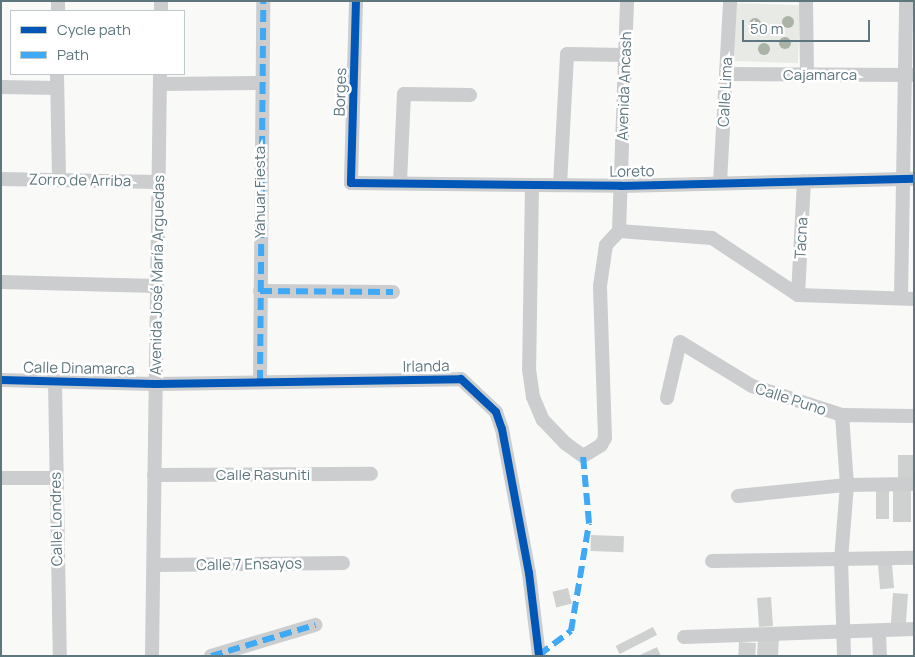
<!DOCTYPE html>
<html>
<head>
<meta charset="utf-8">
<style>
	body { margin:0 }
	#map { position:relative; width:915px; height:657px; overflow:hidden; background:#f9f9f8; font-family:Manrope,sans-serif }
	div>[style] { position:absolute }
	[style*='--x'] { left:calc(var(--x)*1px); top:calc(var(--y)*1px); width:calc(var(--w)*1px); rotate:calc(var(--a)*1deg) }
	.green>* { inset:0; background:#e8ebe5; transform-origin:0 0 }
	.building>* { inset:0; background:#cfd1d1; transform-origin:0 0 }
	.street>* { height:14px; margin:-7px; padding:0 7px; transform-origin:7px; border-radius:7px; background:#cbcdce }
	.quiet>* { height:6px; margin-top:-3px; transform-origin:0; background:repeating-linear-gradient(90deg,#3fa9f5 0 12px,transparent 0 18px) }
	.cycleway>* { height:8px; margin:-4px; padding:0 4px; transform-origin:4px; border-radius:4px; background:#0057b8 }
	.trees>* { width:12px; height:12px; margin:-6px; border-radius:50%; background:#abb3a6 }
	span { translate:-50% -50%; white-space:nowrap; text-align:center; line-height:1.15; -webkit-text-stroke:5px #fff; paint-order:stroke }
	.street-label { font-size:15px; color:#5e767e }
	.frame { position:absolute; inset:0; border:2px solid #5e767e; pointer-events:none }
	.legend { position:absolute; left:10px; top:10px; width:175px; height:65px; box-sizing:border-box; background:#fff; border:1px solid #bfc8cb; margin:0; padding:6px 9px; list-style:none; font-size:15px; color:#5e767e }
	.legend li { display:flex; align-items:center; gap:10px; height:25px }
	.legend b { width:25px; border:1px solid #bfc8cb }
	.scale { position:absolute; left:742px; top:20px; width:128px; height:22px; box-sizing:border-box; border:2px solid #5e767e; border-top:0; padding-left:6px; font-size:15px; line-height:18px; white-space:nowrap; color:#5e767e; -webkit-text-stroke:4px #fff; paint-order:stroke }
</style>
</head>
<body>
<div id="map">
	<div class="green">
		<div style="left:736px;top:3px;width:64px;height:58px;rotate:2deg"></div>
	</div>
	<div class="building">
		<div style="left:914px;top:455px;width:26px;height:16px;rotate:90deg"></div>
		<div style="left:893px;top:490px;width:18px;height:32px"></div>
		<div style="left:876px;top:491px;width:13px;height:28px"></div>
		<div style="left:591px;top:535px;width:33px;height:16px;rotate:2deg"></div>
		<div style="left:892px;top:564px;width:24px;height:14px;rotate:85deg"></div>
		<div style="left:568px;top:588px;width:16px;height:16px;rotate:76deg"></div>
		<div style="left:893px;top:593px;width:15px;height:32px;rotate:4deg"></div>
		<div style="left:771px;top:597px;width:29px;height:14px;rotate:86deg"></div>
		<div style="left:653px;top:627px;width:9px;height:42px;rotate:63deg"></div>
		<div style="left:758px;top:637px;width:21px;height:19px;rotate:3deg"></div>
		<div style="left:739px;top:642px;width:17px;height:14px;rotate:3deg"></div>
		<div style="clip-path:polygon(657px 647px,661px 656px,638px 656px)"></div>
	</div>
	<div class="street">
		<div style="--x:356;--y:1;--w:182;--a:91.6"></div>
		<div style="--x:351;--y:183;--w:270;--a:0.6"></div>
		<div style="--x:621;--y:186;--w:293;--a:-1.4"></div>
		<div style="--x:806;--y:1;--w:74;--a:89.2"></div>
		<div style="--x:58;--y:11;--w:10;--a:-90"></div>
		<div style="--x:161;--y:11;--w:10;--a:-90"></div>
		<div style="--x:57;--y:74;--w:105;--a:88.9"></div>
		<div style="--x:726;--y:74;--w:187;--a:0.3"></div>
		<div style="--x:160;--y:84;--w:101;--a:-0.6"></div>
		<div style="--x:1;--y:87;--w:56;--a:1"></div>
		<div style="--x:1;--y:179;--w:157;--a:1.1"></div>
		<div style="--x:400;--y:182;--w:88;--a:-87.4"></div>
		<div style="--x:404;--y:94;--w:66;--a:0.9"></div>
		<div style="--x:720;--y:182;--w:181;--a:-86.8"></div>
		<div style="--x:532;--y:185;--w:184;--a:90.9"></div>
		<div style="--x:529;--y:369;--w:28;--a:82"></div>
		<div style="--x:533;--y:397;--w:25;--a:67"></div>
		<div style="--x:543;--y:420;--w:32;--a:46"></div>
		<div style="--x:565;--y:443;--w:22;--a:36"></div>
		<div style="--x:583;--y:456;--w:21;--a:-31"></div>
		<div style="--x:601;--y:445;--w:8;--a:-60"></div>
		<div style="--x:605;--y:438;--w:152;--a:-91.9"></div>
		<div style="--x:600;--y:286;--w:41;--a:-81.7"></div>
		<div style="--x:606;--y:245;--w:19;--a:-47"></div>
		<div style="--x:560;--y:185;--w:131;--a:-86.9"></div>
		<div style="--x:567;--y:54;--w:58;--a:1"></div>
		<div style="--x:619;--y:231;--w:93;--a:4.3"></div>
		<div style="--x:712;--y:238;--w:103;--a:33.5"></div>
		<div style="--x:798;--y:295;--w:116;--a:2"></div>
		<div style="--x:619;--y:231;--w:230;--a:-88"></div>
		<div style="--x:1;--y:282;--w:156;--a:1.5"></div>
		<div style="--x:260;--y:291;--w:133;--a:0.4"></div>
		<div style="--x:798;--y:295;--w:114;--a:-87"></div>
		<div style="--x:901;--y:298;--w:297;--a:-89"></div>
		<div style="--x:1;--y:380;--w:154;--a:1.5"></div>
		<div style="--x:155;--y:384;--w:306;--a:-0.9"></div>
		<div style="--x:461;--y:379;--w:48;--a:43.3"></div>
		<div style="--x:496;--y:412;--w:18;--a:71"></div>
		<div style="--x:502;--y:429;--w:147;--a:79.4"></div>
		<div style="--x:529;--y:573;--w:84;--a:83.1"></div>
		<div style="--x:55;--y:381;--w:275;--a:89"></div>
		<div style="--x:260;--y:382;--w:381;--a:-89.5"></div>
		<div style="--x:667;--y:398;--w:57;--a:-76.9"></div>
		<div style="--x:680;--y:342;--w:84;--a:31.4"></div>
		<div style="--x:752;--y:386;--w:95;--a:17.9"></div>
		<div style="--x:842;--y:415;--w:72;--a:0.8"></div>
		<div style="--x:842;--y:415;--w:70;--a:85.9"></div>
		<div style="--x:847;--y:485;--w:74;--a:94.6"></div>
		<div style="--x:841;--y:559;--w:97;--a:88.2"></div>
		<div style="--x:154;--y:475;--w:217;--a:-0.3"></div>
		<div style="--x:1;--y:478;--w:54;--a:0"></div>
		<div style="--x:738;--y:496;--w:110;--a:-5.8"></div>
		<div style="--x:847;--y:485;--w:67;--a:-0.9"></div>
		<div style="--x:712;--y:561;--w:202;--a:-0.9"></div>
		<div style="--x:154;--y:565;--w:189;--a:-0.6"></div>
		<div style="--x:879;--y:631;--w:25;--a:88"></div>
		<div style="--x:684;--y:637;--w:230;--a:-2"></div>
		<div style="--x:152;--y:656;--w:582;--a:-89.21"></div>
		<div style="--x:211;--y:656;--w:109;--a:-16.6"></div>
	</div>
	<div class="quiet">
		<div style="--x:260;--y:291;--w:133;--a:0.4"></div>
		<div style="--x:260;--y:382;--w:381;--a:-89.5"></div>
		<div style="--x:539;--y:655;--w:40;--a:-37"></div>
		<div style="--x:571;--y:631;--w:109;--a:-80.5"></div>
		<div style="--x:589;--y:523;--w:67;--a:-95.1"></div>
		<div style="--x:211;--y:656;--w:109;--a:-16.6"></div>
	</div>
	<div class="cycleway">
		<div style="--x:356;--y:1;--w:182;--a:91.6"></div>
		<div style="--x:351;--y:183;--w:270;--a:0.6"></div>
		<div style="--x:621;--y:186;--w:293;--a:-1.4"></div>
		<div style="--x:1;--y:380;--w:154;--a:1.5"></div>
		<div style="--x:155;--y:384;--w:306;--a:-0.9"></div>
		<div style="--x:461;--y:379;--w:48;--a:43.3"></div>
		<div style="--x:496;--y:412;--w:18;--a:71"></div>
		<div style="--x:502;--y:429;--w:147;--a:79.4"></div>
		<div style="--x:529;--y:573;--w:84;--a:83.1"></div>
	</div>
	<div class="trees">
		<div style="left:788px;top:22px"></div>
		<div style="left:755px;top:24px"></div>
		<div style="left:785px;top:43px"></div>
		<div style="left:764px;top:49px"></div>
	</div>
	<div class="street-label">
		<span style="left:820px;top:75px">Cajamarca</span>
		<span style="left:624px;top:86px;rotate:-88deg">Avenida Ancash</span>
		<span style="left:340px;top:92px;rotate:-88deg">Borges</span>
		<span style="left:725px;top:92px;rotate:-87deg">Calle Lima</span>
		<span style="left:632px;top:171px;rotate:-1deg">Loreto</span>
		<span style="left:80px;top:180px;rotate:1deg">Zorro de Arriba</span>
		<span style="left:260px;top:192px;rotate:-90deg">Yahuar Fiesta</span>
		<span style="left:801px;top:238px;rotate:-87deg">Tacna</span>
		<span style="left:157px;top:275px;rotate:-89deg">Avenida José María Arguedas</span>
		<span style="left:426px;top:366px;rotate:-1deg">Irlanda</span>
		<span style="left:79px;top:368px;rotate:1deg">Calle Dinamarca</span>
		<span style="left:791px;top:399px;rotate:18deg">Calle Puno</span>
		<span style="left:263px;top:475px">Calle Rasuniti</span>
		<span style="left:56px;top:519px;rotate:-91deg">Calle Londres</span>
		<span style="left:249px;top:564px;rotate:-1deg">Calle 7 Ensayos</span>
	</div>
	<div class="frame"></div>
	<ul class="legend">
	<li><b style="height:6px;background:#0057b8"></b>Cycle path</li>
	<li><b style="height:6px;background:#3fa9f5"></b>Path</li>
	</ul>
	<div class="scale">50 m</div>
</div>
</body>
</html>
